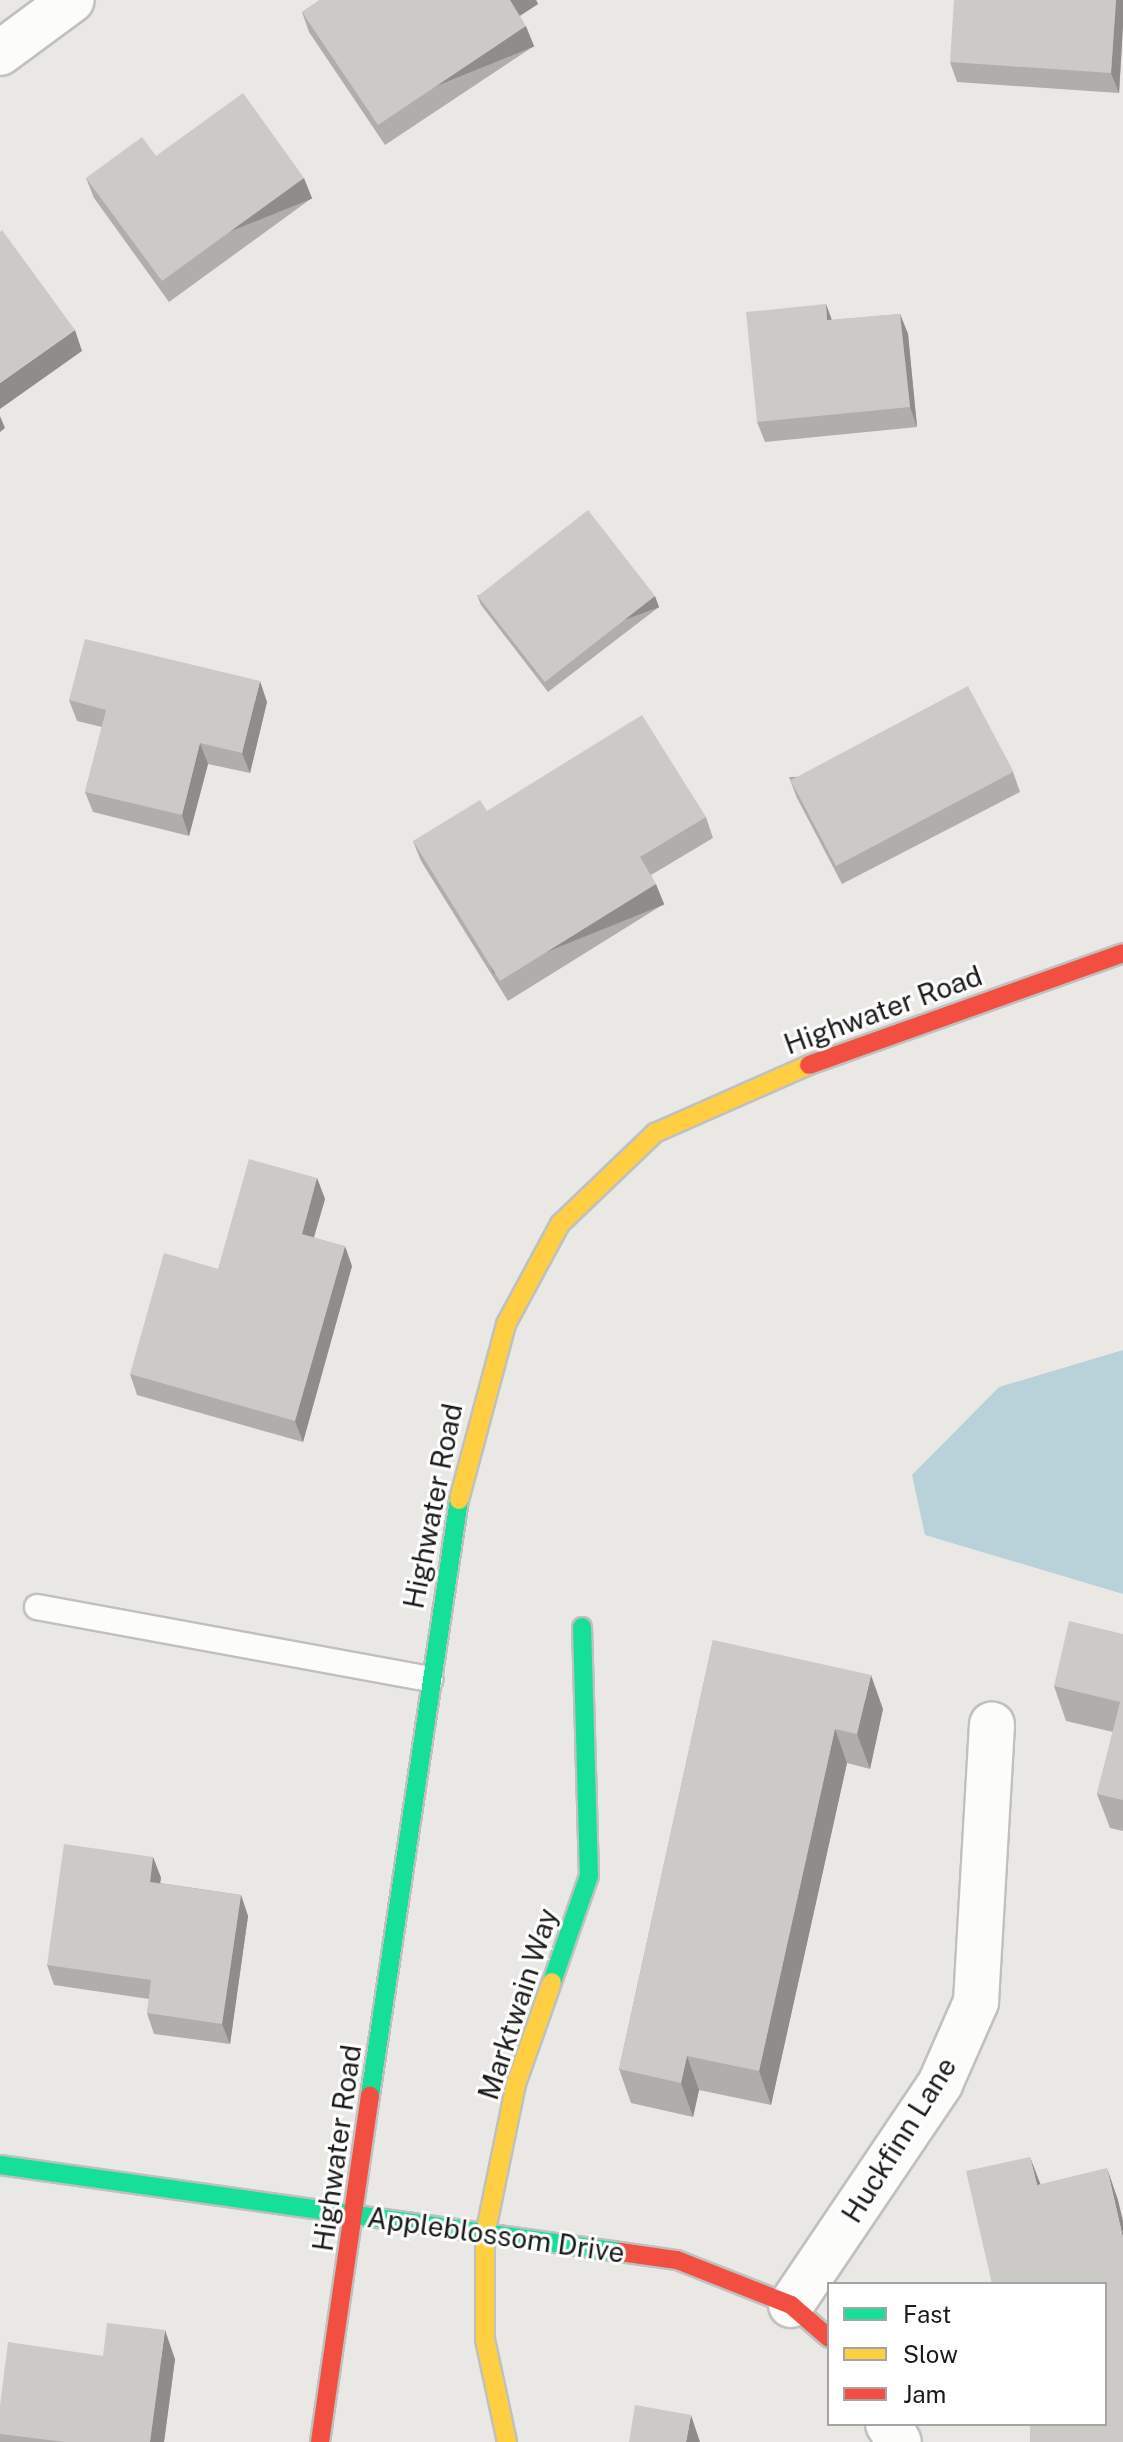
<!DOCTYPE html>
<html>
<head>
<meta charset="utf-8">
<style>
	body { margin:0 }
	#map { position:relative; width:1123px; height:2442px; overflow:hidden; background:#e9e8e4; font-family:"Public Sans",sans-serif }
	div>[style] { position:absolute }
	[style*='--x'] { left:calc(var(--x)*1px); top:calc(var(--y)*1px); width:calc(var(--w)*1px); rotate:calc(var(--a)*1deg) }
	.water>* { inset:0; background:#b9d2da }
	.roads { filter:drop-shadow(2px 0 #c0c0be) drop-shadow(-2px 0 #c0c0be) drop-shadow(0 2px #c0c0be) drop-shadow(0 -2px #c0c0be) }
	.lane>* { height:24px; margin:-12px; padding:0 12px; transform-origin:12px; border-radius:12px; background:#fcfcfb }
	.street>* { height:44px; margin:-22px; padding:0 22px; transform-origin:22px; border-radius:22px; background:#fcfcfb }
	.fast>* { height:18px; margin:-9px; padding:0 9px; transform-origin:9px; border-radius:9px; background:#16e098 }
	.slow>* { height:18px; margin:-9px; padding:0 9px; transform-origin:9px; border-radius:9px; background:#ffcf43 }
	.jam>* { height:18px; margin:-9px; padding:0 9px; transform-origin:9px; border-radius:9px; background:#f24e42 }
	.wall>* { inset:0; background:#afaeab }
	.shaded-wall>* { inset:0; background:#8f8d8b; transform-origin:0 0 }
	.building>* { inset:0; background:#cccac7; transform-origin:0 0 }
	span { translate:-50% -50%; white-space:nowrap; text-align:center; line-height:1.15; -webkit-text-stroke:6px #fff; paint-order:stroke }
	.street-label { font-size:28px; color:#1b1b1b }
	.legend { position:absolute; left:827px; top:2282px; width:280px; height:144px; box-sizing:border-box; background:#fff; border:2px solid #a4a4a4; margin:0; padding:10px 14px; list-style:none; font-size:24px; color:#1b1b1b }
	.legend li { display:flex; align-items:center; gap:16px; height:40px }
	.legend b { width:40px; border:2px solid #a4a4a4 }
</style>
</head>
<body>
<div id="map">
	<div class="water">
		<div style="clip-path:polygon(1123px 1350px,1123px 1594px,925px 1535px,912px 1475px,999px 1387px)"></div>
	</div>
	<div class="roads">
		<div class="lane">
			<div style="--x:37;--y:1607;--w:400;--a:10.4"></div>
		</div>
		<div class="street">
			<div style="--x:0;--y:53;--w:89;--a:-36.4"></div>
			<div style="--x:791;--y:2305;--w:267;--a:-56"></div>
			<div style="--x:940;--y:2084;--w:90;--a:-66.3"></div>
			<div style="--x:976;--y:2002;--w:278;--a:-86.7"></div>
			<div style="--x:888;--y:2424;--w:21;--a:59"></div>
		</div>
		<div class="fast">
			<div style="--x:552;--y:1982;--w:112;--a:-70.8"></div>
			<div style="--x:589;--y:1876;--w:249;--a:-91.6"></div>
			<div style="--x:370;--y:2096;--w:603;--a:-81.51"></div>
			<div style="--x:0;--y:2165;--w:626;--a:7.99"></div>
		</div>
		<div class="slow">
			<div style="--x:459;--y:1500;--w:182;--a:-75"></div>
			<div style="--x:506;--y:1324;--w:114;--a:-61.6"></div>
			<div style="--x:560;--y:1224;--w:132;--a:-43.8"></div>
			<div style="--x:655;--y:1133;--w:168;--a:-23.8"></div>
			<div style="--x:507;--y:2442;--w:105;--a:-102.1"></div>
			<div style="--x:485;--y:2339;--w:104;--a:-90"></div>
			<div style="--x:485;--y:2235;--w:154;--a:-78.4"></div>
			<div style="--x:516;--y:2084;--w:108;--a:-70.6"></div>
		</div>
		<div class="jam">
			<div style="--x:809;--y:1065;--w:333;--a:-19.6"></div>
			<div style="--x:620;--y:2252;--w:58;--a:8"></div>
			<div style="--x:677;--y:2260;--w:123;--a:21.5"></div>
			<div style="--x:791;--y:2305;--w:50;--a:41"></div>
			<div style="--x:320;--y:2442;--w:350;--a:-81.8"></div>
		</div>
	</div>
	<div class="wall">
		<div style="clip-path:polygon(320px 0,536px 0,538px 4px,520px 16px,534px 46px,385px 145px,309px 32px,302px 12px)"></div>
		<div style="clip-path:polygon(1123px 0,1123px 25px,1119px 93px,957px 82px,950px 62px)"></div>
		<div style="clip-path:polygon(86px 178px,312px 198px,169px 302px,94px 198px)"></div>
		<div style="clip-path:polygon(826px 304px,832px 320px,900px 314px,908px 334px,917px 427px,765px 442px,757px 422px)"></div>
		<div style="clip-path:polygon(477px 595px,659px 607px,548px 692px,481px 605px)"></div>
		<div style="clip-path:polygon(69px 700px,267px 702px,250px 773px,208px 764px,189px 836px,93px 812px,85px 792px,102px 727px,77px 721px)"></div>
		<div style="clip-path:polygon(1013px 772px,1020px 792px,842px 884px,797px 798px,789px 777px)"></div>
		<div style="clip-path:polygon(487px 811px,706px 817px,713px 838px,651px 875px,664px 904px,508px 1001px,421px 861px,413px 841px)"></div>
		<div style="clip-path:polygon(317px 1178px,325px 1199px,314px 1237px,352px 1266px,303px 1442px,137px 1395px,130px 1374px,218px 1269px)"></div>
		<div style="clip-path:polygon(1123px 1634px,1123px 1831px,1110px 1828px,1097px 1794px,1113px 1732px,1066px 1721px,1054px 1686px)"></div>
		<div style="clip-path:polygon(713px 1640px,883px 1709px,870px 1769px,847px 1763px,771px 2105px,699px 2090px,693px 2117px,631px 2103px,619px 2069px)"></div>
		<div style="clip-path:polygon(153px 1857px,161px 1878px,160px 1883px,241px 1895px,248px 1916px,230px 2044px,154px 2034px,147px 2013px,149px 1999px,54px 1985px,47px 1965px)"></div>
		<div style="clip-path:polygon(103px 2356px,175px 2359px,164px 2442px,0 2442px,0 2406px)"></div>
	</div>
	<div class="shaded-wall">
		<div style="clip-path:polygon(509px 0,536px 0,538px 4px,516px 18px)"></div>
		<div style="clip-path:polygon(1116px 0,1123px 0,1123px 25px,1119px 93px,1111px 73px)"></div>
		<div style="left:526px;top:26px;width:22px;height:178px;rotate:68deg"></div>
		<div style="left:304px;top:178px;width:22px;height:175px;rotate:68deg"></div>
		<div style="clip-path:polygon(826px 304px,833px 324px,827px 320px)"></div>
		<div style="clip-path:polygon(900px 314px,908px 334px,917px 427px,910px 407px)"></div>
		<div style="clip-path:polygon(75px 330px,82px 351px,0 409px,0 383px)"></div>
		<div style="clip-path:polygon(0 416px,5px 428px,0 432px)"></div>
		<div style="left:655px;top:596px;width:12px;height:140px;rotate:70deg"></div>
		<div style="clip-path:polygon(260px 681px,267px 702px,250px 773px,242px 753px)"></div>
		<div style="clip-path:polygon(200px 743px,208px 764px,189px 836px,182px 815px)"></div>
		<div style="left:656px;top:884px;width:22px;height:184px;rotate:68deg"></div>
		<div style="clip-path:polygon(317px 1178px,325px 1199px,309px 1254px,302px 1234px)"></div>
		<div style="clip-path:polygon(345px 1246px,352px 1266px,303px 1442px,295px 1421px)"></div>
		<div style="clip-path:polygon(871px 1675px,883px 1709px,870px 1769px,857px 1734px)"></div>
		<div style="clip-path:polygon(835px 1729px,847px 1763px,771px 2105px,759px 2071px)"></div>
		<div style="clip-path:polygon(153px 1857px,161px 1878px,157px 1902px,150px 1882px)"></div>
		<div style="clip-path:polygon(241px 1895px,248px 1916px,230px 2044px,222px 2024px)"></div>
		<div style="clip-path:polygon(687px 2056px,699px 2090px,693px 2117px,681px 2083px)"></div>
		<div style="clip-path:polygon(1030px 2157px,1042px 2188px,1037px 2185px)"></div>
		<div style="clip-path:polygon(1107px 2168px,1118px 2200px,1123px 2221px,1123px 2238px)"></div>
		<div style="clip-path:polygon(165px 2330px,175px 2359px,164px 2442px,150px 2442px)"></div>
		<div style="clip-path:polygon(691px 2415px,700px 2442px,686px 2442px)"></div>
	</div>
	<div class="building">
		<div style="clip-path:polygon(320px 0,510px 0,526px 26px,378px 125px,302px 12px)"></div>
		<div style="clip-path:polygon(954px 0,1116px 0,1111px 73px,950px 62px)"></div>
		<div style="clip-path:polygon(243px 93px,304px 178px,162px 281px,86px 178px,142px 137px,156px 156px)"></div>
		<div style="clip-path:polygon(2px 230px,75px 330px,0 383px,0 232px)"></div>
		<div style="clip-path:polygon(826px 304px,827px 320px,900px 314px,910px 407px,757px 422px,746px 312px)"></div>
		<div style="left:588px;top:510px;width:109px;height:140px;rotate:52deg"></div>
		<div style="clip-path:polygon(85px 639px,260px 681px,242px 753px,200px 743px,182px 815px,85px 792px,106px 710px,69px 700px)"></div>
		<div style="left:968px;top:686px;width:97px;height:201px;rotate:62deg"></div>
		<div style="clip-path:polygon(642px 715px,706px 817px,640px 857px,656px 884px,500px 981px,413px 841px,480px 800px,487px 811px)"></div>
		<div style="clip-path:polygon(249px 1159px,317px 1178px,302px 1234px,345px 1246px,295px 1421px,130px 1374px,164px 1253px,218px 1269px)"></div>
		<div style="clip-path:polygon(1069px 1621px,1123px 1634px,1123px 1800px,1097px 1794px,1120px 1702px,1054px 1686px)"></div>
		<div style="clip-path:polygon(713px 1640px,871px 1675px,857px 1734px,835px 1729px,759px 2071px,687px 2056px,681px 2083px,619px 2069px)"></div>
		<div style="clip-path:polygon(64px 1844px,153px 1857px,150px 1882px,241px 1895px,222px 2024px,147px 2013px,151px 1980px,47px 1965px)"></div>
		<div style="clip-path:polygon(1030px 2157px,1037px 2185px,1107px 2168px,1123px 2238px,1123px 2442px,1030px 2442px,1030px 2424px,1105px 2424px,1105px 2284px,992px 2284px,966px 2171px)"></div>
		<div style="clip-path:polygon(107px 2323px,165px 2330px,150px 2442px,65px 2442px,0 2434px,0 2406px,8px 2342px,103px 2356px)"></div>
		<div style="clip-path:polygon(635px 2405px,691px 2415px,686px 2442px,629px 2442px)"></div>
	</div>
	<div class="street-label">
		<span style="left:883px;top:1010px;rotate:-20deg">Highwater Road</span>
		<span style="left:433px;top:1506px;rotate:-79deg">Highwater Road</span>
		<span style="left:518px;top:2004px;rotate:-72deg">Marktwain Way</span>
		<span style="left:899px;top:2140px;rotate:-58deg">Huckfinn Lane</span>
		<span style="left:337px;top:2148px;rotate:-82deg">Highwater Road</span>
		<span style="left:496px;top:2235px;rotate:8deg">Appleblossom Drive</span>
	</div>
	<ul class="legend">
	<li><b style="height:10px;background:#16e098"></b>Fast</li>
	<li><b style="height:10px;background:#ffcf43"></b>Slow</li>
	<li><b style="height:10px;background:#f24e42"></b>Jam</li>
	</ul>
</div>
</body>
</html>
